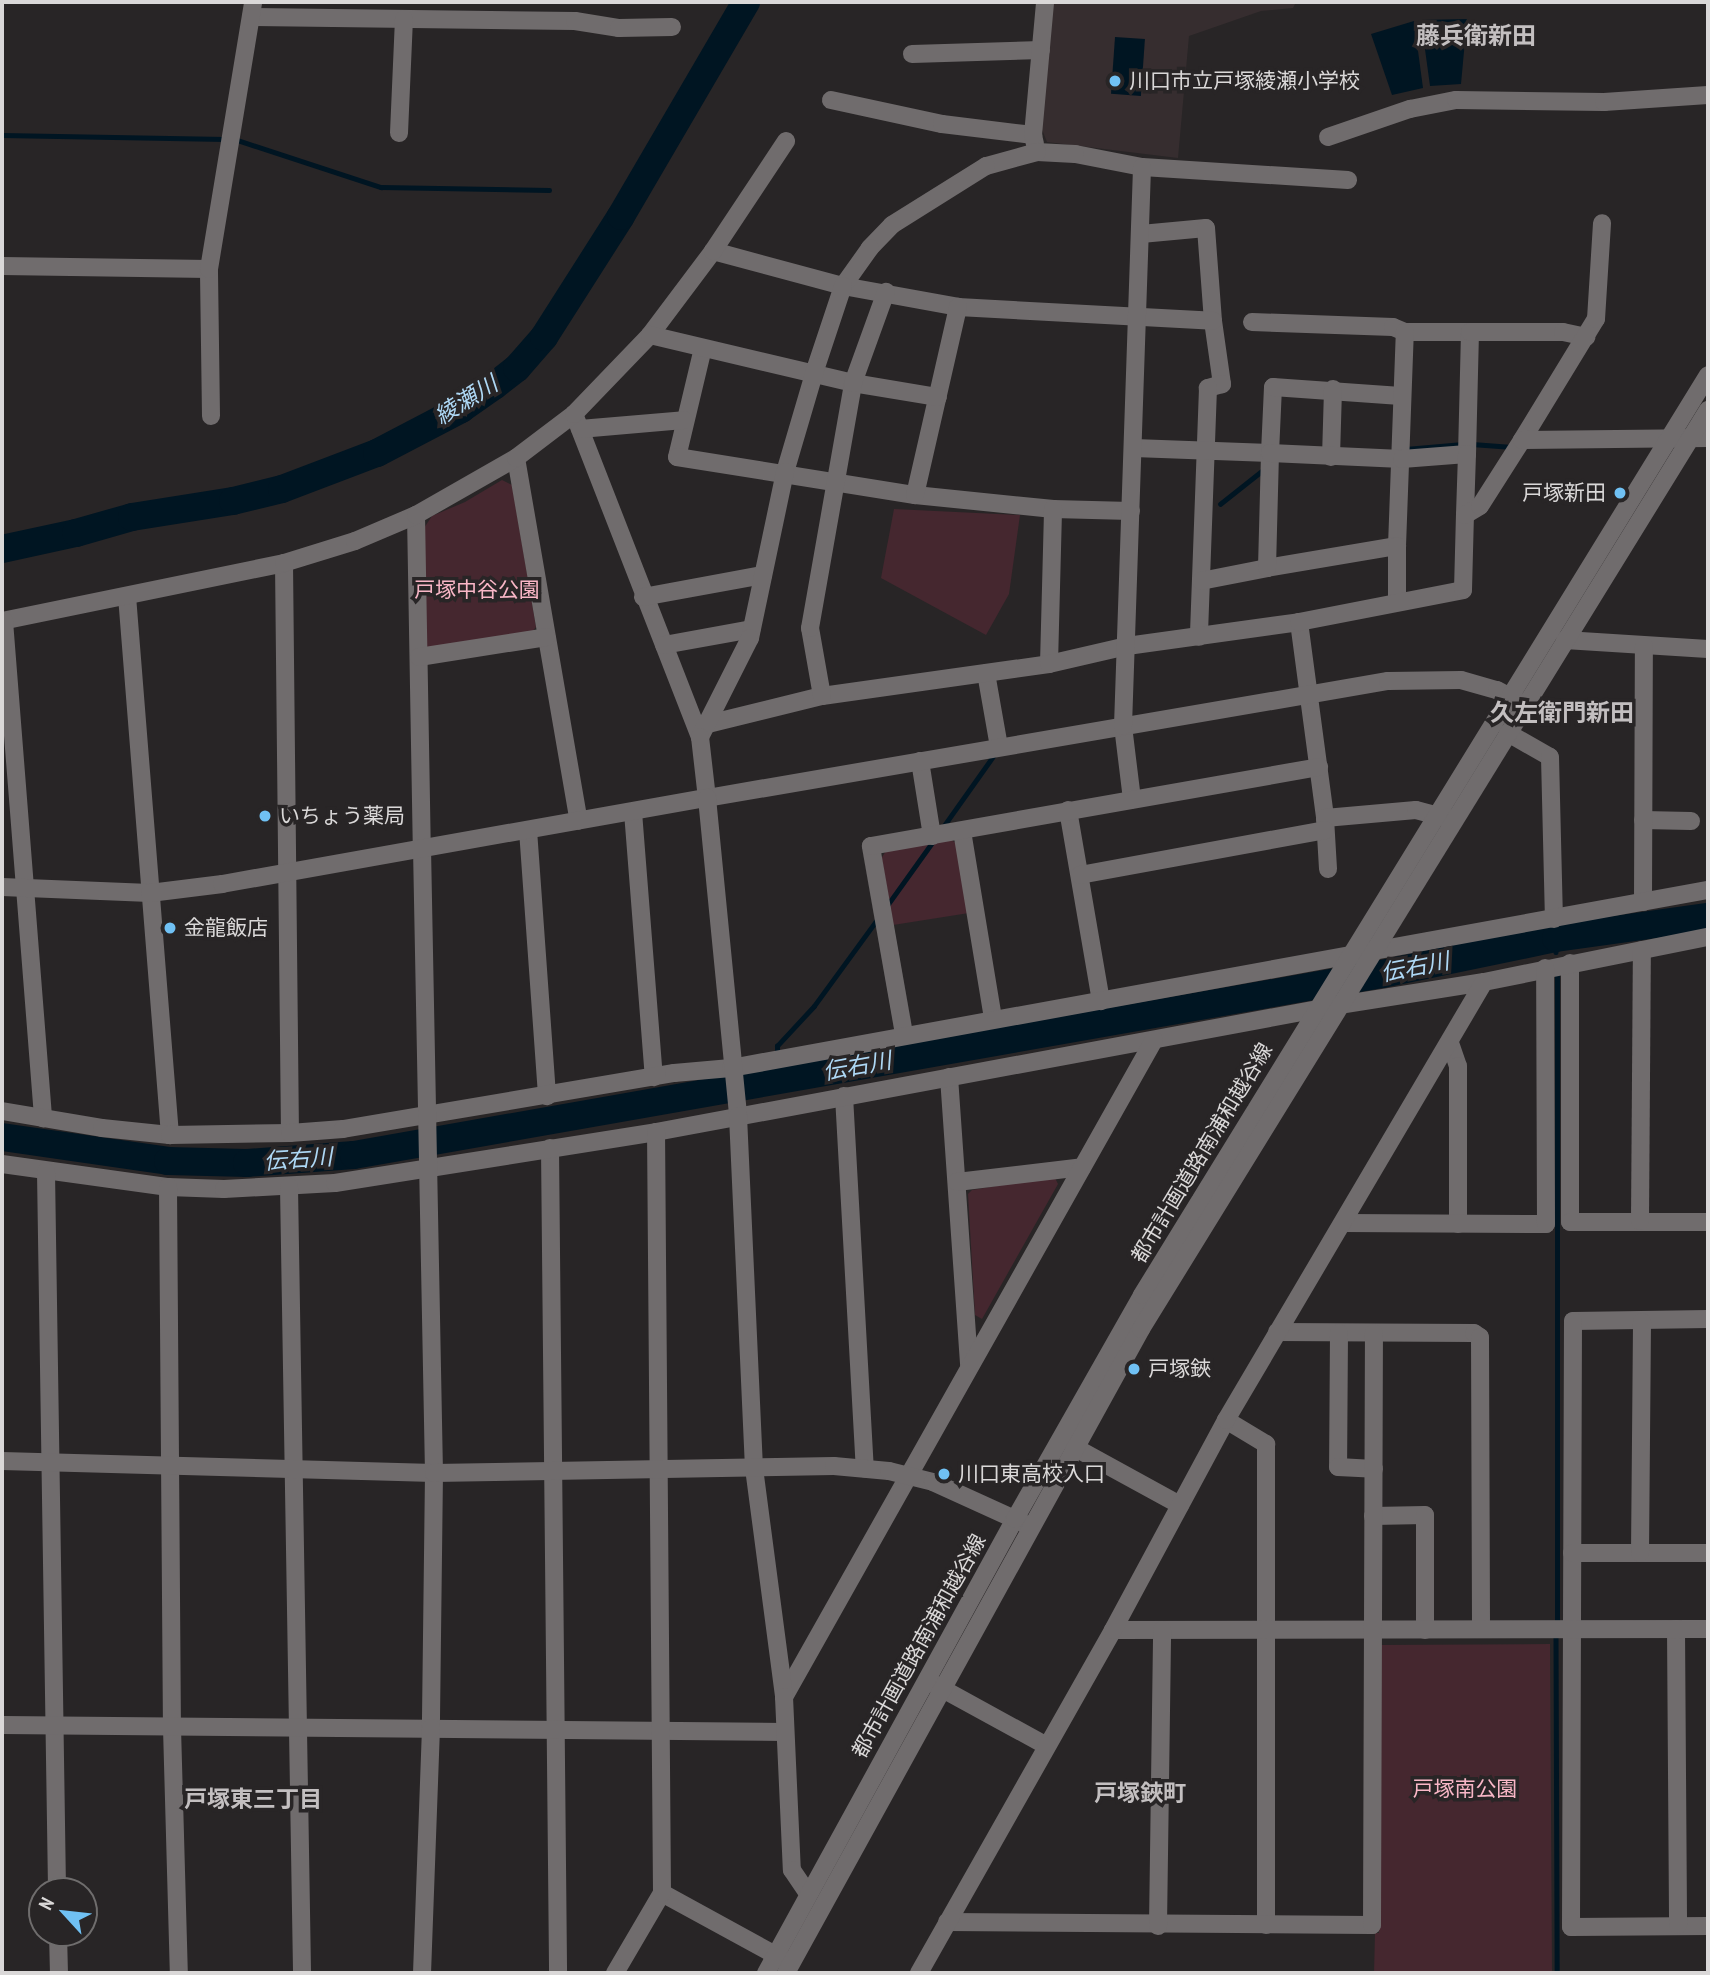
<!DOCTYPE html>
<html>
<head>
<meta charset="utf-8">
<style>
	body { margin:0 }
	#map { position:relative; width:1710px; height:1975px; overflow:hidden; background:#282526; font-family:"PT Sans Narrow","Noto Sans JP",sans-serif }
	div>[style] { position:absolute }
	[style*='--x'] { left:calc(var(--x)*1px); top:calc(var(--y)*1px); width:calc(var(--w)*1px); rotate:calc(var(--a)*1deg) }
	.built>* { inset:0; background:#362d2f }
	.green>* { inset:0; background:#45272f }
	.water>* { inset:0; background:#001522; transform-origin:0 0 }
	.stream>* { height:4.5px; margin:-2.25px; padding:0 2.25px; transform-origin:2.25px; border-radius:2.25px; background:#001522 }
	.river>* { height:28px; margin:-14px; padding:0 14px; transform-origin:14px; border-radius:14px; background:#001522 }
	.minor>* { height:18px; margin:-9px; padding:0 9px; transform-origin:9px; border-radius:9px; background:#706c6d }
	.tertiary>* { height:18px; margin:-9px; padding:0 9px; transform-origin:9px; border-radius:9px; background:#706c6d }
	.dots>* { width:19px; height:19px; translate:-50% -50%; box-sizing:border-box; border:4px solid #282526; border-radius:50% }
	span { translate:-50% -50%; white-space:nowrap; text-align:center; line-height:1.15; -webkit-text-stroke:7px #282526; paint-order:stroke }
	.poi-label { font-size:21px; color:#dad8d8 }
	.left { translate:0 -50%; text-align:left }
	.right { translate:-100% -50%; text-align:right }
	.park-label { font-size:21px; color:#f8b6c6 }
	.street-label { font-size:21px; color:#dad8d8 }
	.water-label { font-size:23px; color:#aed8f5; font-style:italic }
	.neighbourhood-label { font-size:23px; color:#c3bfc0; font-weight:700 }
	.quarter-label { font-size:24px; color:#c3bfc0; font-weight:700 }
	.frame { position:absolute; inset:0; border:4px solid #dad8d8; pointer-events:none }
	.north { position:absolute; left:28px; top:1877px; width:70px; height:70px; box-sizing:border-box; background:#282526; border:2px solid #6f6d6d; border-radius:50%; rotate:297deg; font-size:19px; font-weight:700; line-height:28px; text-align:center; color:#dad8d8 }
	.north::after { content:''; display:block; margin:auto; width:24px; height:32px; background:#70c1f4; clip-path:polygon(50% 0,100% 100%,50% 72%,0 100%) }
</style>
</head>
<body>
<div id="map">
	<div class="built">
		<div style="clip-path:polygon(1052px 2px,1296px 2px,1293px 8px,1261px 11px,1189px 36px,1178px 158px,1047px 142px,1041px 127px)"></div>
	</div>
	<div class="green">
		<div style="clip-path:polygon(502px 480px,512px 485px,536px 627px,531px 633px,426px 649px,424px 528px,432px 516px,465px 502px)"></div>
		<div style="clip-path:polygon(894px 509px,1020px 515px,1009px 594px,986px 635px,881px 578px)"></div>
		<div style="clip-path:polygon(949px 839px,958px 844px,969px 913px,893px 925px,881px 859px,887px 849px)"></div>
		<div style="clip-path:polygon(1054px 1176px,1058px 1184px,982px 1319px,975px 1315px,968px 1194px,972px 1190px)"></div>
		<div style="clip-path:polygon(1550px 1644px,1552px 1973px,1374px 1973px,1375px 1933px,1379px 1933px,1378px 1645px)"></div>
	</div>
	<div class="water">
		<div style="clip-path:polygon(1467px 19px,1461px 84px,1430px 86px,1421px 20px)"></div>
		<div style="clip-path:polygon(1414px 21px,1423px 88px,1392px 95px,1371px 34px)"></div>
		<div style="left:1115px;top:37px;width:30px;height:57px;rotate:4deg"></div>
	</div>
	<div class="stream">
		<div style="--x:2;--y:135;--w:223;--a:1"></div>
		<div style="--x:234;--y:139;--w:155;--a:18.1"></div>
		<div style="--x:381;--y:187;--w:168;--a:1"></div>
		<div style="--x:1472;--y:444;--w:40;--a:4.3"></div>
		<div style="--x:1406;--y:449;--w:57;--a:-5"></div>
		<div style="--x:1220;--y:504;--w:55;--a:-38.3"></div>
		<div style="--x:943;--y:827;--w:88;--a:-54.7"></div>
		<div style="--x:886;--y:907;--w:82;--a:-54.4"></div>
		<div style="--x:1556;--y:938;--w:14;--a:90"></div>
		<div style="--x:777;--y:1054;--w:8;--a:-90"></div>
		<div style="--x:777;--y:1046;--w:54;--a:-47.2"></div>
		<div style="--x:814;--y:1006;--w:110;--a:-53.9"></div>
		<div style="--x:778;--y:1063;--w:17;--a:90"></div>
		<div style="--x:1557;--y:1626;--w:653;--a:-90"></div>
		<div style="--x:1556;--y:1635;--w:338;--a:89.8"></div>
	</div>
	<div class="river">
		<div style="--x:2;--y:549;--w:76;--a:-12.2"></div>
		<div style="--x:76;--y:533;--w:58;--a:-15.9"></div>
		<div style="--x:132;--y:517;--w:102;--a:-9"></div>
		<div style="--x:233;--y:501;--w:50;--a:-13.8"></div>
		<div style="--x:282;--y:489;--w:102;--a:-20.8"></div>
		<div style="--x:377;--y:453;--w:95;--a:-27.6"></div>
		<div style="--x:461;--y:409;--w:40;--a:-34.9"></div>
		<div style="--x:494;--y:386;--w:29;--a:-38"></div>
		<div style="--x:517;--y:368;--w:41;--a:-48.9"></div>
		<div style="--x:544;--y:337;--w:143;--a:-57.5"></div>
		<div style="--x:621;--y:216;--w:248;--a:-59.7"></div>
		<div style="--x:2;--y:1137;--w:168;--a:8.2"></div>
		<div style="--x:168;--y:1161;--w:79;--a:1.5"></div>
		<div style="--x:247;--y:1163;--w:107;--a:-4.3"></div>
		<div style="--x:354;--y:1155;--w:1044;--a:-9.99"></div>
		<div style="--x:1382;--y:974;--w:178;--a:-11.7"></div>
		<div style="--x:1556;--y:938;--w:153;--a:-7.9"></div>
	</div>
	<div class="minor">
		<div style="--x:251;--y:17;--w:324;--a:0.7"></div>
		<div style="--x:575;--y:21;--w:45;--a:9"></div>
		<div style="--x:619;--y:28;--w:53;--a:-1.1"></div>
		<div style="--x:912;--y:54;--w:129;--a:-1.8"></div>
		<div style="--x:831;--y:100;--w:114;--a:12.2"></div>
		<div style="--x:942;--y:124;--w:92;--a:6.9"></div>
		<div style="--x:399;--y:133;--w:114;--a:-87.5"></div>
		<div style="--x:1035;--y:144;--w:9;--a:-103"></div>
		<div style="--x:1033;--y:135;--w:134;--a:-84.8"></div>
		<div style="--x:1141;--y:234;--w:65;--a:-5.3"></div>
		<div style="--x:1206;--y:228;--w:93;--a:85.7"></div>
		<div style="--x:1213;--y:321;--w:64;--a:81.9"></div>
		<div style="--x:1222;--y:384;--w:15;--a:164"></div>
		<div style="--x:1208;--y:388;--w:249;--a:92.1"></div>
		<div style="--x:713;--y:251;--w:135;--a:15.1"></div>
		<div style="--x:843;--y:286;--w:117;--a:10.3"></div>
		<div style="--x:958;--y:307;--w:255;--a:3.1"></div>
		<div style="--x:2;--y:266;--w:207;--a:0.8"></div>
		<div style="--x:1252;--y:322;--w:141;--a:2"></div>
		<div style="--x:1393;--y:327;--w:13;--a:23"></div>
		<div style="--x:1405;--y:332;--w:65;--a:0"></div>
		<div style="--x:1470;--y:332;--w:122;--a:91.4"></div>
		<div style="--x:1470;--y:332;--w:93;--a:0"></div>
		<div style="--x:1563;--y:332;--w:24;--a:12"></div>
		<div style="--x:650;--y:335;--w:105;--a:-53.1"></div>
		<div style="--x:713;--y:251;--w:132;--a:-56.4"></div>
		<div style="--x:703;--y:348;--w:112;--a:103.4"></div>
		<div style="--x:677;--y:457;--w:241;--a:9.1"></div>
		<div style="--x:915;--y:495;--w:139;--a:5.8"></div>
		<div style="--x:1053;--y:509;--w:78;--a:1.5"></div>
		<div style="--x:574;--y:414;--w:347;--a:68.7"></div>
		<div style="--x:211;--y:416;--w:147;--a:-90.8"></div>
		<div style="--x:209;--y:269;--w:271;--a:-80.6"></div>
		<div style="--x:580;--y:429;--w:104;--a:-4.9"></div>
		<div style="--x:1522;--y:440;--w:142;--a:-58.6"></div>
		<div style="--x:1596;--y:319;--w:96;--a:-86.4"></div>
		<div style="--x:1134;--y:448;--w:136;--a:2.1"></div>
		<div style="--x:1270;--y:453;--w:66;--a:-87.4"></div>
		<div style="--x:1273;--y:387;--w:128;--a:4"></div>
		<div style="--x:1331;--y:457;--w:68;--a:-88.3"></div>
		<div style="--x:516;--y:458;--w:368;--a:80.2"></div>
		<div style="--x:915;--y:495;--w:193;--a:-77.1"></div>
		<div style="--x:416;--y:515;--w:333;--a:89"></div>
		<div style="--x:1397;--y:546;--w:214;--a:-87.9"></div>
		<div style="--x:284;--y:563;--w:570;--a:89.4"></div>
		<div style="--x:1267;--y:568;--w:132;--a:-9.6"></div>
		<div style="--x:1397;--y:546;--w:56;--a:90"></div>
		<div style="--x:1201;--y:581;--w:67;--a:-11.1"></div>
		<div style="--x:1267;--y:568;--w:115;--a:-88.5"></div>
		<div style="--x:1270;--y:453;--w:132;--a:2.6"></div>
		<div style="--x:1402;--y:459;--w:65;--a:-4.4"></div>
		<div style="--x:1467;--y:454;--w:61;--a:91.9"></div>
		<div style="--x:127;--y:596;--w:541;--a:85.44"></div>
		<div style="--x:643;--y:597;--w:122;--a:-10.4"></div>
		<div style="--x:2;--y:621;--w:288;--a:-11.6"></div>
		<div style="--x:284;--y:563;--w:74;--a:-17.2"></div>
		<div style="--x:355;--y:541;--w:66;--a:-23.1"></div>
		<div style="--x:416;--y:515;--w:115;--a:-29.7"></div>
		<div style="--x:516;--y:458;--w:73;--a:-37.2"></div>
		<div style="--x:574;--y:414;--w:110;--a:-46.1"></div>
		<div style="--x:650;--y:335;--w:209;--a:13.3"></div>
		<div style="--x:853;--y:383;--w:86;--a:9.4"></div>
		<div style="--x:4;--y:621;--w:499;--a:85.5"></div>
		<div style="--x:1299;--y:622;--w:198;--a:82.4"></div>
		<div style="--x:1325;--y:818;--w:51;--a:86.6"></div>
		<div style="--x:1565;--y:640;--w:143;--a:3.6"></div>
		<div style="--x:664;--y:645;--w:89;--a:-10.3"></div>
		<div style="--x:419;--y:657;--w:129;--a:-8.9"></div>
		<div style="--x:1049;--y:664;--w:155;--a:-88.5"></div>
		<div style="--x:986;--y:673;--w:75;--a:80"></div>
		<div style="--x:822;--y:696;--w:229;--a:-8"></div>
		<div style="--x:1049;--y:664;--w:80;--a:-13"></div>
		<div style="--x:1127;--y:646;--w:174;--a:-7.9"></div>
		<div style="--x:1299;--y:622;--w:167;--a:-11"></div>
		<div style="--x:1463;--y:590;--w:75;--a:-88.5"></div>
		<div style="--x:1465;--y:515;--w:17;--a:-31"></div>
		<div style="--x:1480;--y:506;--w:78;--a:-57.5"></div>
		<div style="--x:1522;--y:440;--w:186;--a:-0.6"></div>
		<div style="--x:708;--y:724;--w:117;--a:-13.8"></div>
		<div style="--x:822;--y:696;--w:69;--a:-100"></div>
		<div style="--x:810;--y:628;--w:249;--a:-80"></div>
		<div style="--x:853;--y:383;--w:97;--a:-70.1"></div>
		<div style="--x:1123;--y:726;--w:74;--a:83"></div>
		<div style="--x:1508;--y:733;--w:48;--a:29.7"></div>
		<div style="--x:1550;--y:757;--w:162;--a:88.6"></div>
		<div style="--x:920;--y:761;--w:76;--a:80.9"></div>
		<div style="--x:1068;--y:810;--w:194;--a:80.2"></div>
		<div style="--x:633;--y:812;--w:266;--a:85.5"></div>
		<div style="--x:1325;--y:818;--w:91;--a:-5"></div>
		<div style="--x:1416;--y:810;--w:35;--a:15"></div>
		<div style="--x:1643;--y:820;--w:48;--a:1.2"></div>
		<div style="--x:528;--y:830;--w:267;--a:85.9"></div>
		<div style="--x:962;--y:831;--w:190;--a:80.6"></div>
		<div style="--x:1080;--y:875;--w:249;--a:-10.4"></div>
		<div style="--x:1643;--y:902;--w:256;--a:-89.8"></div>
		<div style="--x:1570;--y:963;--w:259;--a:90"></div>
		<div style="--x:1570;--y:1222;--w:138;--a:0"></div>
		<div style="--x:904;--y:1034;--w:191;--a:-100"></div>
		<div style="--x:871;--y:846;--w:455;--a:-10"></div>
		<div style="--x:1450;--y:1043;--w:24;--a:71"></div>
		<div style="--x:1458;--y:1066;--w:158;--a:90"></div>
		<div style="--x:949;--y:1077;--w:290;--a:86"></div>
		<div style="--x:844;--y:1096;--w:373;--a:86.8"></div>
		<div style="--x:2;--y:1111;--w:101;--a:9.6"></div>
		<div style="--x:102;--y:1128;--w:68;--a:5.9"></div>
		<div style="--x:170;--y:1135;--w:120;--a:-1"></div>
		<div style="--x:290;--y:1133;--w:53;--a:-4.3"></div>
		<div style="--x:343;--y:1129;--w:336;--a:-9.6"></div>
		<div style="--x:674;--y:1073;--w:57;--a:-5"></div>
		<div style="--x:731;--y:1068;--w:993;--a:-10.33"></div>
		<div style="--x:550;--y:1148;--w:825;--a:89.44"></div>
		<div style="--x:2;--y:1164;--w:168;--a:7.9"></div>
		<div style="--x:168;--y:1187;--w:56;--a:2"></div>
		<div style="--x:224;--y:1189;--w:111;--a:-3.1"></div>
		<div style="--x:335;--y:1183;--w:325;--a:-9"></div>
		<div style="--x:656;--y:1132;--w:695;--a:-10.53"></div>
		<div style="--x:1339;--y:1005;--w:147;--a:-9"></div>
		<div style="--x:1484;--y:982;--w:228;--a:-11.4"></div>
		<div style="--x:46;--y:1172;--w:719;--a:89.12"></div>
		<div style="--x:957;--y:1182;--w:126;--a:-6.8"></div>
		<div style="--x:168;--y:1187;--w:541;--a:89.58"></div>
		<div style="--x:172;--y:1728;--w:245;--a:88.4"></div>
		<div style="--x:289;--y:1187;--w:786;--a:89.05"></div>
		<div style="--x:1640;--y:1221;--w:271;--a:-89.6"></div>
		<div style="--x:1344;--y:1223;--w:202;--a:0.3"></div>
		<div style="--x:1546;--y:1224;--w:256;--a:-90.2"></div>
		<div style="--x:1708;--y:1319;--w:135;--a:179.2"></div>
		<div style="--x:1573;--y:1321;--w:606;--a:90.19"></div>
		<div style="--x:1571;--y:1927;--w:137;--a:-0.4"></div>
		<div style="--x:1277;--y:1332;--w:197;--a:0.3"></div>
		<div style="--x:1474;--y:1333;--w:7;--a:34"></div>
		<div style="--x:1480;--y:1337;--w:292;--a:89.8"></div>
		<div style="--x:1339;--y:1333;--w:134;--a:90.4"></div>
		<div style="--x:1338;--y:1467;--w:36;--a:3"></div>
		<div style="--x:1226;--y:1420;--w:47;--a:31"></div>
		<div style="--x:1266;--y:1444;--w:481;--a:90"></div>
		<div style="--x:1074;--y:1447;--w:121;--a:28.7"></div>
		<div style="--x:1373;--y:1516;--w:52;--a:-1.1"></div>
		<div style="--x:1425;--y:1515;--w:115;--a:90"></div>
		<div style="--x:1572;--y:1553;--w:136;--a:0"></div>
		<div style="--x:1640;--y:1553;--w:231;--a:-89.5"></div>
		<div style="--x:1676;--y:1629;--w:296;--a:89.6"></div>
		<div style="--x:1113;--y:1630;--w:595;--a:-0.1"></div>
		<div style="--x:930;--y:1682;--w:133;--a:28.7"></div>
		<div style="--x:784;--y:1697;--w:754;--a:-60.61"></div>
		<div style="--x:2;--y:1725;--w:783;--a:0.51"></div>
		<div style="--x:662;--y:1893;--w:144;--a:28.7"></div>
		<div style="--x:947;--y:1922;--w:425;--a:0.4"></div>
		<div style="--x:1372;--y:1925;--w:592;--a:-89.81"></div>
		<div style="--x:1158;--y:1926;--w:296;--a:-89.2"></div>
		<div style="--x:58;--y:1933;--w:40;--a:88.6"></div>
		<div style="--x:615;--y:1973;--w:93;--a:-59.6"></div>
		<div style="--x:662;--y:1893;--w:761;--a:-90.45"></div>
		<div style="--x:919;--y:1973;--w:394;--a:-60.5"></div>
		<div style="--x:1113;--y:1630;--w:238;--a:-61.7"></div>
		<div style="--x:1226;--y:1420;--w:508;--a:-59.5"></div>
	</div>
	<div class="tertiary">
		<div style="--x:1328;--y:137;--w:87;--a:-18.9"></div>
		<div style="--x:1410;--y:109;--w:47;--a:-11.1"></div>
		<div style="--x:1456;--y:100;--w:148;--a:0.8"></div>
		<div style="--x:1604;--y:102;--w:104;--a:-3.9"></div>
		<div style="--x:1348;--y:180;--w:206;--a:-176.4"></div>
		<div style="--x:1142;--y:167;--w:68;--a:-169"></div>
		<div style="--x:1075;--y:154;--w:38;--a:-177"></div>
		<div style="--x:1037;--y:152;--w:53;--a:164.6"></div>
		<div style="--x:986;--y:166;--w:111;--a:147.9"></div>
		<div style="--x:892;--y:225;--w:32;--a:134"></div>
		<div style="--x:870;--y:248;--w:47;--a:125.4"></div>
		<div style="--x:843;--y:286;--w:85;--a:108.4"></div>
		<div style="--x:816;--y:367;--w:109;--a:106.4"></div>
		<div style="--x:785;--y:472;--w:170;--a:101.9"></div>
		<div style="--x:750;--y:638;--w:111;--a:116.8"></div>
		<div style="--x:700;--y:737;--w:61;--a:83.5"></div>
		<div style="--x:707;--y:798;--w:691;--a:-9.75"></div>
		<div style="--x:1388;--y:681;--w:73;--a:-0.8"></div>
		<div style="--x:1461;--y:680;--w:37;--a:16"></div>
		<div style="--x:1497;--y:690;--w:32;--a:28"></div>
		<div style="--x:1123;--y:726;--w:559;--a:-88.05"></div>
		<div style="--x:422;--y:848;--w:625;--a:88.9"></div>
		<div style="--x:434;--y:1473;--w:255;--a:90.7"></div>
		<div style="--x:431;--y:1728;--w:245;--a:92.1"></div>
		<div style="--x:2;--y:887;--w:148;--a:2.3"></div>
		<div style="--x:150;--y:893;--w:73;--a:-7.1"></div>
		<div style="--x:222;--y:884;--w:493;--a:-10.1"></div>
		<div style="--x:707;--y:798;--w:320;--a:84.4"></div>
		<div style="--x:738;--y:1116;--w:352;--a:87.4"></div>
		<div style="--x:754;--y:1468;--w:231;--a:82.5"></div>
		<div style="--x:784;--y:1697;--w:173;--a:87.4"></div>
		<div style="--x:792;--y:1870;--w:29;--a:56"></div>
		<div style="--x:2;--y:1461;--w:432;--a:1.6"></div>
		<div style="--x:434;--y:1473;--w:400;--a:-1"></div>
		<div style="--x:834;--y:1466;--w:55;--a:5.2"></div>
		<div style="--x:889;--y:1471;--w:45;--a:14"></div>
		<div style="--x:933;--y:1482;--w:99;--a:24.5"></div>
		<div style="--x:766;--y:1973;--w:518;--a:-61.26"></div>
		<div style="--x:1015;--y:1519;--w:257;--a:-60.4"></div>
		<div style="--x:1142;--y:1295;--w:1080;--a:-58.4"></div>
		<div style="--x:786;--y:1973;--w:735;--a:-61.13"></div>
		<div style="--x:1141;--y:1329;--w:1080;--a:-58.33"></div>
	</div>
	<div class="dots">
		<div style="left:1115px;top:81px;background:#70c1f4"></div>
		<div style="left:1620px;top:493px;background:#70c1f4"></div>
		<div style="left:265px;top:816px;background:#70c1f4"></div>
		<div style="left:170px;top:928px;background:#70c1f4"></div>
		<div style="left:1134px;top:1369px;background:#70c1f4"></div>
		<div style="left:944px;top:1474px;background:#70c1f4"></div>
	</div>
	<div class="poi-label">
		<span class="left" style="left:1129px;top:81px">川口市立戸塚綾瀬小学校</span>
		<span class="right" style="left:1606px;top:493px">戸塚新田</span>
		<span class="left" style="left:279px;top:816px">いちょう薬局</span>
		<span class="left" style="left:184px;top:928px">金龍飯店</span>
		<span class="left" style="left:1148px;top:1369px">戸塚鋏</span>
		<span class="left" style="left:958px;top:1474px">川口東高校入口</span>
	</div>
	<div class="park-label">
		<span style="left:477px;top:590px">戸塚中谷公園</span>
		<span style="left:1465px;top:1789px">戸塚南公園</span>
	</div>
	<div class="street-label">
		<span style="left:1202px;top:1153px;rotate:-59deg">都市計画道路南浦和越谷線</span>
		<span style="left:919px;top:1646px;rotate:-61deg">都市計画道路南浦和越谷線</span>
	</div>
	<div class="water-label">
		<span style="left:466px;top:400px;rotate:-32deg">綾瀬川</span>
		<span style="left:1415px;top:967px;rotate:-11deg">伝右川</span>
		<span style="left:857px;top:1066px;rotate:-10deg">伝右川</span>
		<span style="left:298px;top:1159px;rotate:-4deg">伝右川</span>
	</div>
	<div class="neighbourhood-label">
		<span style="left:1140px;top:1793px">戸塚鋏町</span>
		<span style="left:253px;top:1799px">戸塚東三丁目</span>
	</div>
	<div class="quarter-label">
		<span style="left:1476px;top:36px">藤兵衛新田</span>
		<span style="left:1562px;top:713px">久左衛門新田</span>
	</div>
	<div class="frame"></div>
	<div class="north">N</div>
</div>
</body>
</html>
